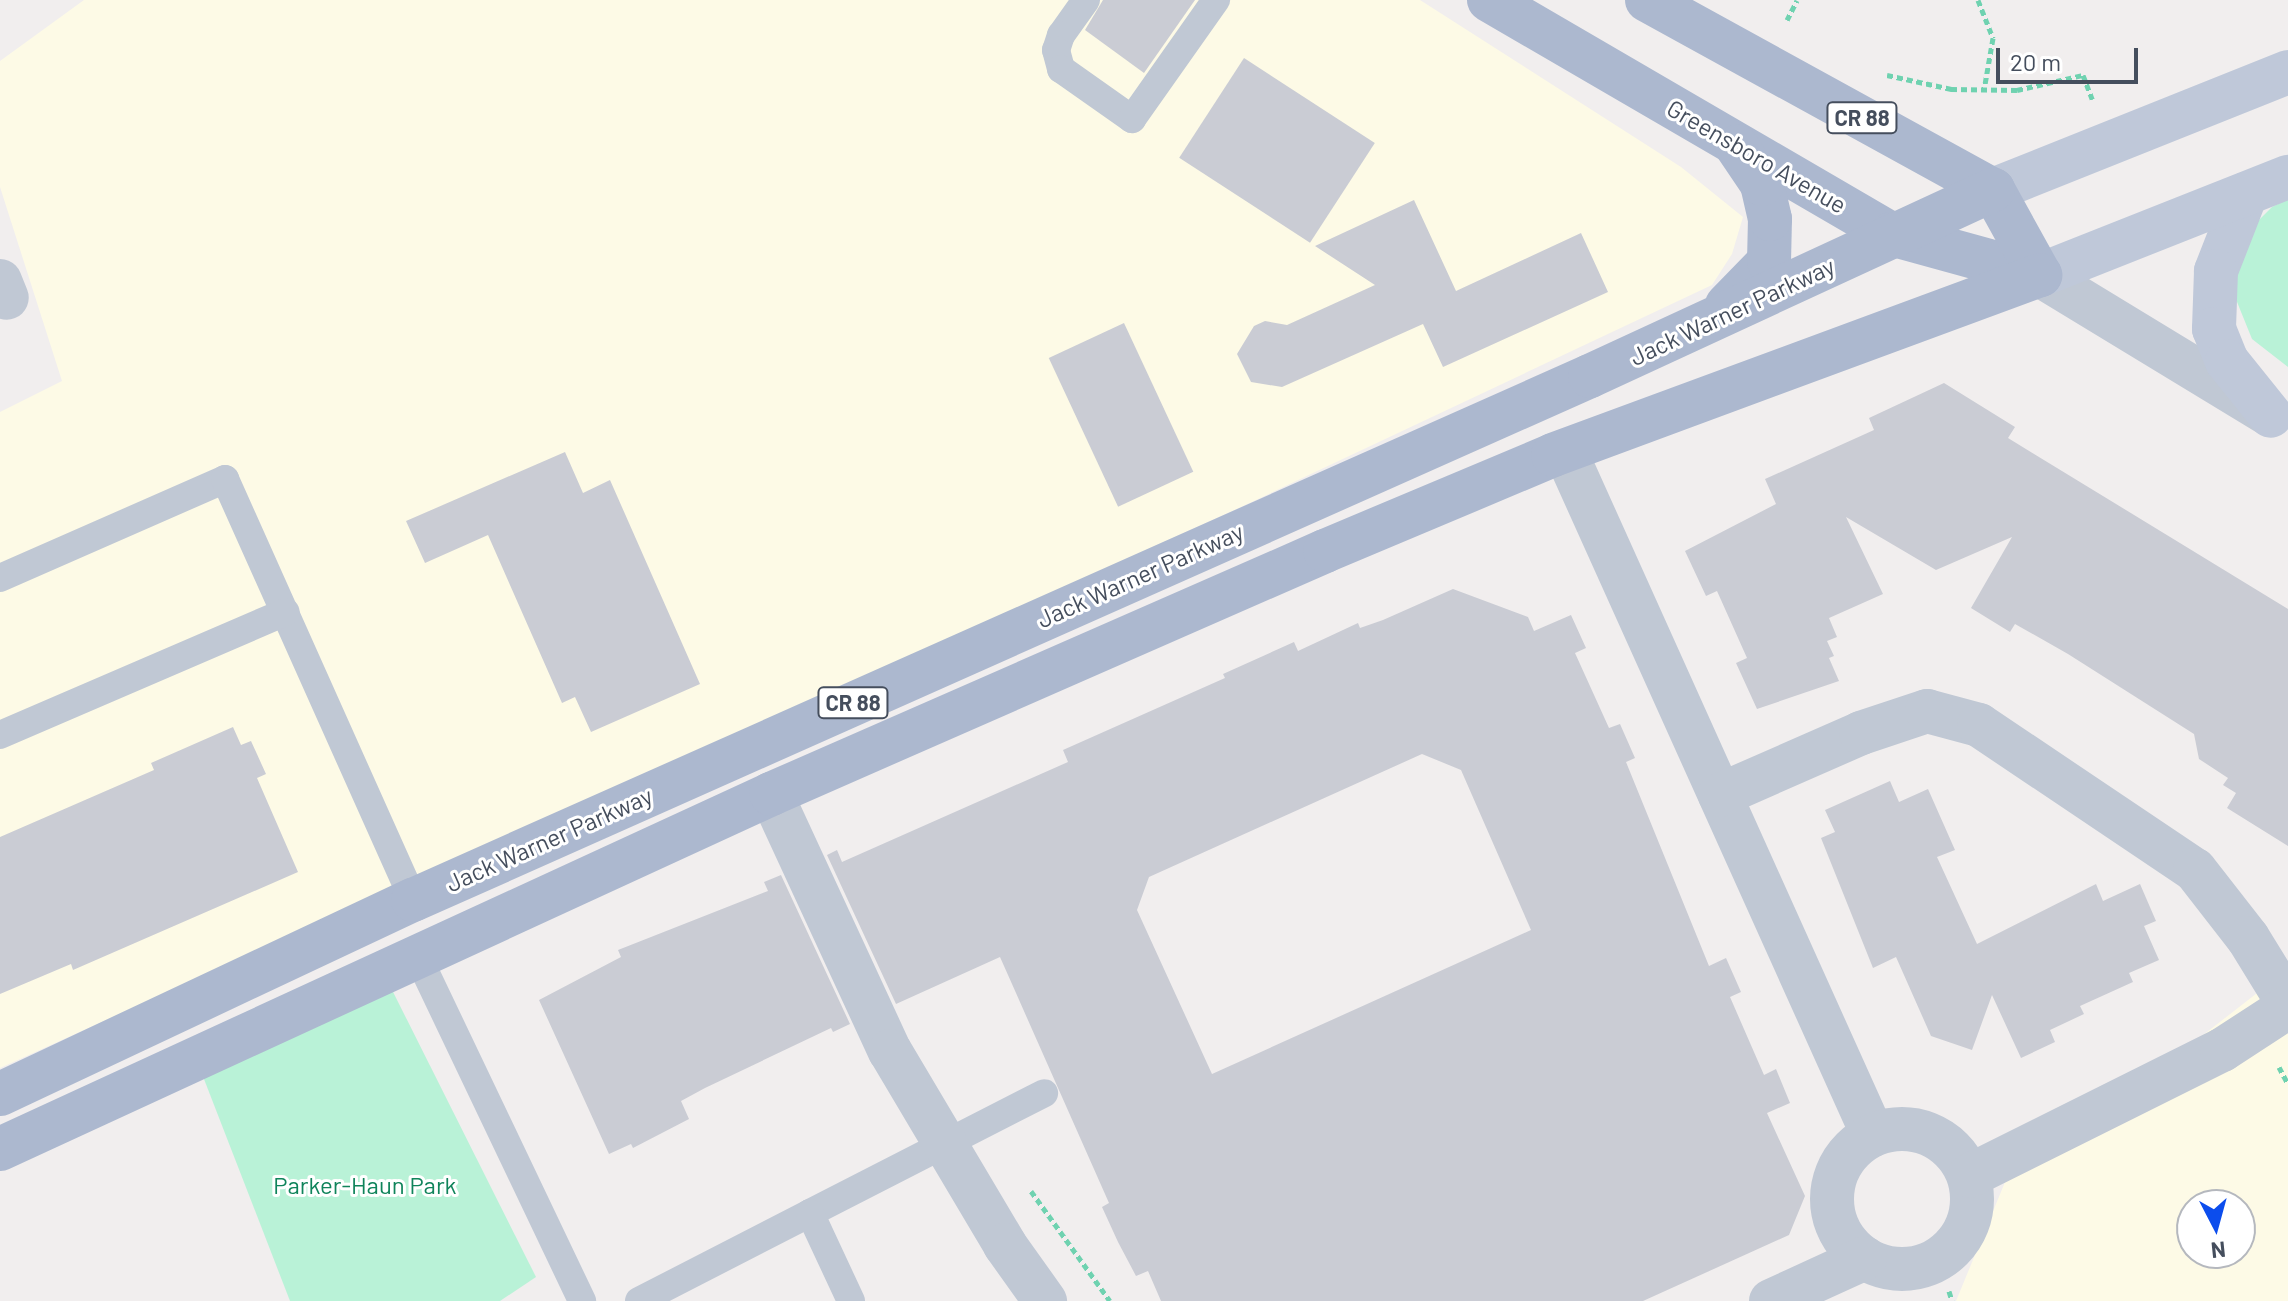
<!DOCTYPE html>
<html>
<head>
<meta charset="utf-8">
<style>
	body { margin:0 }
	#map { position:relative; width:2288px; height:1301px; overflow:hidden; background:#f1eeee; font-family:Barlow,sans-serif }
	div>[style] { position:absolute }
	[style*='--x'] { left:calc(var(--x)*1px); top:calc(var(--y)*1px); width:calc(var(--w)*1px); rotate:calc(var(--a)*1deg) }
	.commercial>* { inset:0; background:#fdfae6 }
	.green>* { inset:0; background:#b9f2d7 }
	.building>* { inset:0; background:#caccd4; transform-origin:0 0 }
	.path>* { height:5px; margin-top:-2.5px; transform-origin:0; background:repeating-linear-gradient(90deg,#6fd2b0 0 6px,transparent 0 10px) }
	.lane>* { height:28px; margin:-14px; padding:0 14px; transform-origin:14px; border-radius:14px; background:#c0c8d4 }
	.street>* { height:44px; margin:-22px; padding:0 22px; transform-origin:22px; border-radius:22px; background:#c0c8d4 }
	.street>.ring { margin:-22px; padding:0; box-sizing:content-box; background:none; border:44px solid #c0c8d4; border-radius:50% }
	.secondary>* { height:44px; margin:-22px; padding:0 22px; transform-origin:22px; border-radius:22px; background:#bfc8d9 }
	.primary>* { height:44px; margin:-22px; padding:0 22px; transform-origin:22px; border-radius:22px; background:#acb8cf }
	span { translate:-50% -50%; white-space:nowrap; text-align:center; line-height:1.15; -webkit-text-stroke:6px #fff; paint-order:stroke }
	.shield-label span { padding:2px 6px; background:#fff; border:2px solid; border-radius:6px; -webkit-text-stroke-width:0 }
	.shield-label { font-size:22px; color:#454e5d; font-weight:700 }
	.street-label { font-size:24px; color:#454e5d }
	.park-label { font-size:24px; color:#10845b }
	.north { position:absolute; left:2176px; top:1189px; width:80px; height:80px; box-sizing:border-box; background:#fff; border:2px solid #b5b8be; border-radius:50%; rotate:174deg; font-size:22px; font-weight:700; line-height:32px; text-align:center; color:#454e5d }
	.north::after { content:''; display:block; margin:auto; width:28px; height:36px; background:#0c4ded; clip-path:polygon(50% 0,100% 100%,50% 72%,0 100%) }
	.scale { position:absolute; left:1996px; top:48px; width:142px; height:36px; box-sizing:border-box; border:4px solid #454e5d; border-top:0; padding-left:10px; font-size:24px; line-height:28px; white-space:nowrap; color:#454e5d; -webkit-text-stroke:6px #fff; paint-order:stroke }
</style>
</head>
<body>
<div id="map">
	<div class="commercial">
		<div style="clip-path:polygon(84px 0,1420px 0,1681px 167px,1743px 217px,1732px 254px,1712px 285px,1241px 507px,0 1068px,0 412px,62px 381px,0 187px,0 61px)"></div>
		<div style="clip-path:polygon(evenodd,2288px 969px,2288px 1301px,1956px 1301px,2010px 1170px,2171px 1060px,2288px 969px,2192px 1205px,2240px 1205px,2240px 1253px,2192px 1253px,2192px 1205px)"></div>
	</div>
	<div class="green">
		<div style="clip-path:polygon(2288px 199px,2288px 367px,2252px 339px,2233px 292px,2248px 231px,2272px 207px)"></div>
		<div style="clip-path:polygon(376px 958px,536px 1277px,500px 1301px,290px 1301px,190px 1043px)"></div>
	</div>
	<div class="building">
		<div style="clip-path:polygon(1103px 0,1195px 0,1144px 73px,1085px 30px)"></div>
		<div style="left:1244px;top:58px;width:156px;height:119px;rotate:33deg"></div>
		<div style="clip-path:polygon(1414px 200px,1456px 291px,1581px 233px,1608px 292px,1443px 367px,1423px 324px,1282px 387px,1251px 382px,1237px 354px,1254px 326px,1265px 321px,1287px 325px,1375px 285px,1315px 246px)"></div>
		<div style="left:1124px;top:323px;width:164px;height:83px;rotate:65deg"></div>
		<div style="clip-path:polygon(1944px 383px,2015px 427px,2008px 438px,2288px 609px,2288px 846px,2227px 808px,2236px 793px,2223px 785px,2228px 778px,2199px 759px,2194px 734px,2068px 654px,2015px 624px,2010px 632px,1971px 608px,2012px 537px,1936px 570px,1846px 517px,1883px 594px,1829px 618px,1837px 637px,1827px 641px,1834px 656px,1829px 658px,1839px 681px,1757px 709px,1736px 663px,1747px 658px,1717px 591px,1706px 596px,1685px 551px,1776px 504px,1765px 479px,1874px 430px,1869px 418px)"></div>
		<div style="clip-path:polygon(565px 452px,583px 493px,610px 480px,700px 684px,591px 732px,575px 697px,562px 703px,488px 535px,425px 563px,406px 521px)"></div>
		<div style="clip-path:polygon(evenodd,1453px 589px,1528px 617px,1534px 631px,1571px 615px,1586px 648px,1575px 653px,1609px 728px,1620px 724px,1635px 758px,1626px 762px,1709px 966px,1726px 958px,1741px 992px,1730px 997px,1764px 1075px,1776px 1069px,1790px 1103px,1767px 1113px,1805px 1196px,1789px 1235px,1643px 1301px,1161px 1301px,1148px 1271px,1136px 1276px,1118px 1242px,1102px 1207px,1109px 1203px,1000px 957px,896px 1004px,827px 855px,837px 850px,842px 862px,1068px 762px,1063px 750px,1225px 678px,1223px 674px,1294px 642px,1298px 651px,1358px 623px,1360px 628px,1383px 620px,1453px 589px,1422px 754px,1461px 770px,1531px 930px,1212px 1074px,1137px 910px,1149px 877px,1422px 754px)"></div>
		<div style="clip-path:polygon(233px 727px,241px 745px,251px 741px,266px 774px,257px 778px,298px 872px,73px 970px,71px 964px,0 994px,0 837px,154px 770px,151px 763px)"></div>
		<div style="clip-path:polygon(1890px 781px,1899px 802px,1928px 789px,1955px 850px,1937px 857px,1977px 944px,2096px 884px,2103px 901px,2140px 884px,2156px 921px,2144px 926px,2159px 960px,2129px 973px,2133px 982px,2080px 1006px,2084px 1014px,2050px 1030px,2055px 1042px,2021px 1058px,1992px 995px,1972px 1050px,1931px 1036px,1896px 957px,1873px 968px,1821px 838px,1835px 832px,1825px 810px)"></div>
		<div style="clip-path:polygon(781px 875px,850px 1024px,833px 1032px,831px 1028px,705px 1088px,681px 1101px,689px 1119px,633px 1148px,631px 1144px,609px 1154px,539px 1000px,621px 957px,618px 950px,768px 891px,764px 882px)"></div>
	</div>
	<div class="path">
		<div style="--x:1978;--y:0;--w:41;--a:68.5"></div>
		<div style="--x:1993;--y:38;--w:53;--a:99.8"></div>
		<div style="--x:1787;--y:20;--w:22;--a:-63"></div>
		<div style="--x:1887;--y:75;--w:66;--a:12.3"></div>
		<div style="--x:1951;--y:89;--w:66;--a:0.9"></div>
		<div style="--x:2017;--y:90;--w:68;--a:-12.8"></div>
		<div style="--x:2083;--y:75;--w:26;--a:69"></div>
		<div style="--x:2279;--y:1067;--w:19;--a:62"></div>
		<div style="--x:1031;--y:1191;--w:135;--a:54.3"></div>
		<div style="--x:1949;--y:1291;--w:10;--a:73"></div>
	</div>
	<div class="lane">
		<div style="--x:1086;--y:0;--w:43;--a:125.5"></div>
		<div style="--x:1061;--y:35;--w:16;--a:108"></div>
		<div style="--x:1056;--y:50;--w:20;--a:75"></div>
		<div style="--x:1061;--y:69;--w:87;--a:35.2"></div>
		<div style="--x:1132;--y:119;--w:146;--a:-54.8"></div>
		<div style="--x:0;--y:578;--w:246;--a:-23.7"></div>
		<div style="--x:225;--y:479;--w:461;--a:65.9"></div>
		<div style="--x:0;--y:735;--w:311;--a:-23.3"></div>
		<div style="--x:419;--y:959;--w:379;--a:64.5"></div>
		<div style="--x:810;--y:1213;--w:263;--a:-27.1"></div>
		<div style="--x:639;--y:1301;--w:192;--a:-27.2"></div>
		<div style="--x:810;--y:1213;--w:97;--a:65"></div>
	</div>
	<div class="street">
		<div style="--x:2040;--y:275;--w:266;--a:31.3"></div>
		<div style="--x:0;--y:281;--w:18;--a:68"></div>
		<div style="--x:1565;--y:451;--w:750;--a:65.76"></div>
		<div style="--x:771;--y:794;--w:283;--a:65.2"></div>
		<div style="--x:890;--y:1051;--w:226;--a:59.3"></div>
		<div style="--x:1005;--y:1245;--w:69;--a:54.5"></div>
		<div style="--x:1720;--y:795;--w:154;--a:-23.7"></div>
		<div style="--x:1861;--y:733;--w:70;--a:-18.4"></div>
		<div style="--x:1927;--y:711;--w:54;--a:15.1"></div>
		<div style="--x:1979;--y:725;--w:260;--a:33.9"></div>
		<div style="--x:2195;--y:870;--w:86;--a:52.1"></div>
		<div style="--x:2248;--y:938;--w:76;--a:58.4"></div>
		<div class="ring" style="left:1832px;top:1129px;width:96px;height:96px"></div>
		<div style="--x:1969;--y:1176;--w:283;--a:-26.5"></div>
		<div style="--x:2222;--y:1050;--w:79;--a:-33.1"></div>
		<div style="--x:1771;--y:1301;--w:103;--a:-24.6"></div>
	</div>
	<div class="secondary">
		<div style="--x:1993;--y:190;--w:318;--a:-21.8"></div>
		<div style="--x:2246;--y:194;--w:83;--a:111.3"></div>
		<div style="--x:2216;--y:271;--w:58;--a:92"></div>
		<div style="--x:2214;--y:329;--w:35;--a:68"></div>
		<div style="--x:2227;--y:361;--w:70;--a:51.3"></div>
		<div style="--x:2040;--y:275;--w:267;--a:-21.6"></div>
	</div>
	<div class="primary">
		<div style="--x:1489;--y:0;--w:465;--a:30.2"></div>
		<div style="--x:1891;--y:234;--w:155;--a:15.4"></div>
		<div style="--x:1647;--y:0;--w:395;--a:28.8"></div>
		<div style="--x:1993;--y:190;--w:97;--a:61.1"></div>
		<div style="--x:1727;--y:305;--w:60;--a:-45.7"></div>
		<div style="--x:1769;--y:262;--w:43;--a:-88.7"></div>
		<div style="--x:1770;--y:219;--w:36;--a:-103"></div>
		<div style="--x:1762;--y:184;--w:45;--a:-124"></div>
		<div style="--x:0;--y:1094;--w:456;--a:-25.2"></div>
		<div style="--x:413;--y:900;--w:1288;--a:-24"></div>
		<div style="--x:1590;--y:376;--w:444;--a:-24.8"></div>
		<div style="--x:0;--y:1149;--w:849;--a:-24.72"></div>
		<div style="--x:771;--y:794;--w:605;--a:-23.68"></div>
		<div style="--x:1325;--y:551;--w:247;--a:-22.8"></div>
		<div style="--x:1553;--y:455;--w:519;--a:-20.28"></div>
	</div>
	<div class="shield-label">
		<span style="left:1862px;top:118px">CR 88</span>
		<span style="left:853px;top:703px">CR 88</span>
	</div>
	<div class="street-label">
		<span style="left:1757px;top:156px;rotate:30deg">Greensboro Avenue</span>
		<span style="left:1732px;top:311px;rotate:-25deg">Jack Warner Parkway</span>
		<span style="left:1140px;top:575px;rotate:-24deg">Jack Warner Parkway</span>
		<span style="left:549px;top:839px;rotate:-24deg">Jack Warner Parkway</span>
	</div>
	<div class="park-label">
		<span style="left:365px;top:1185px">Parker-Haun Park</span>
	</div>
	<div class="north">N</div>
	<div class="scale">20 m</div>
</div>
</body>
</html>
